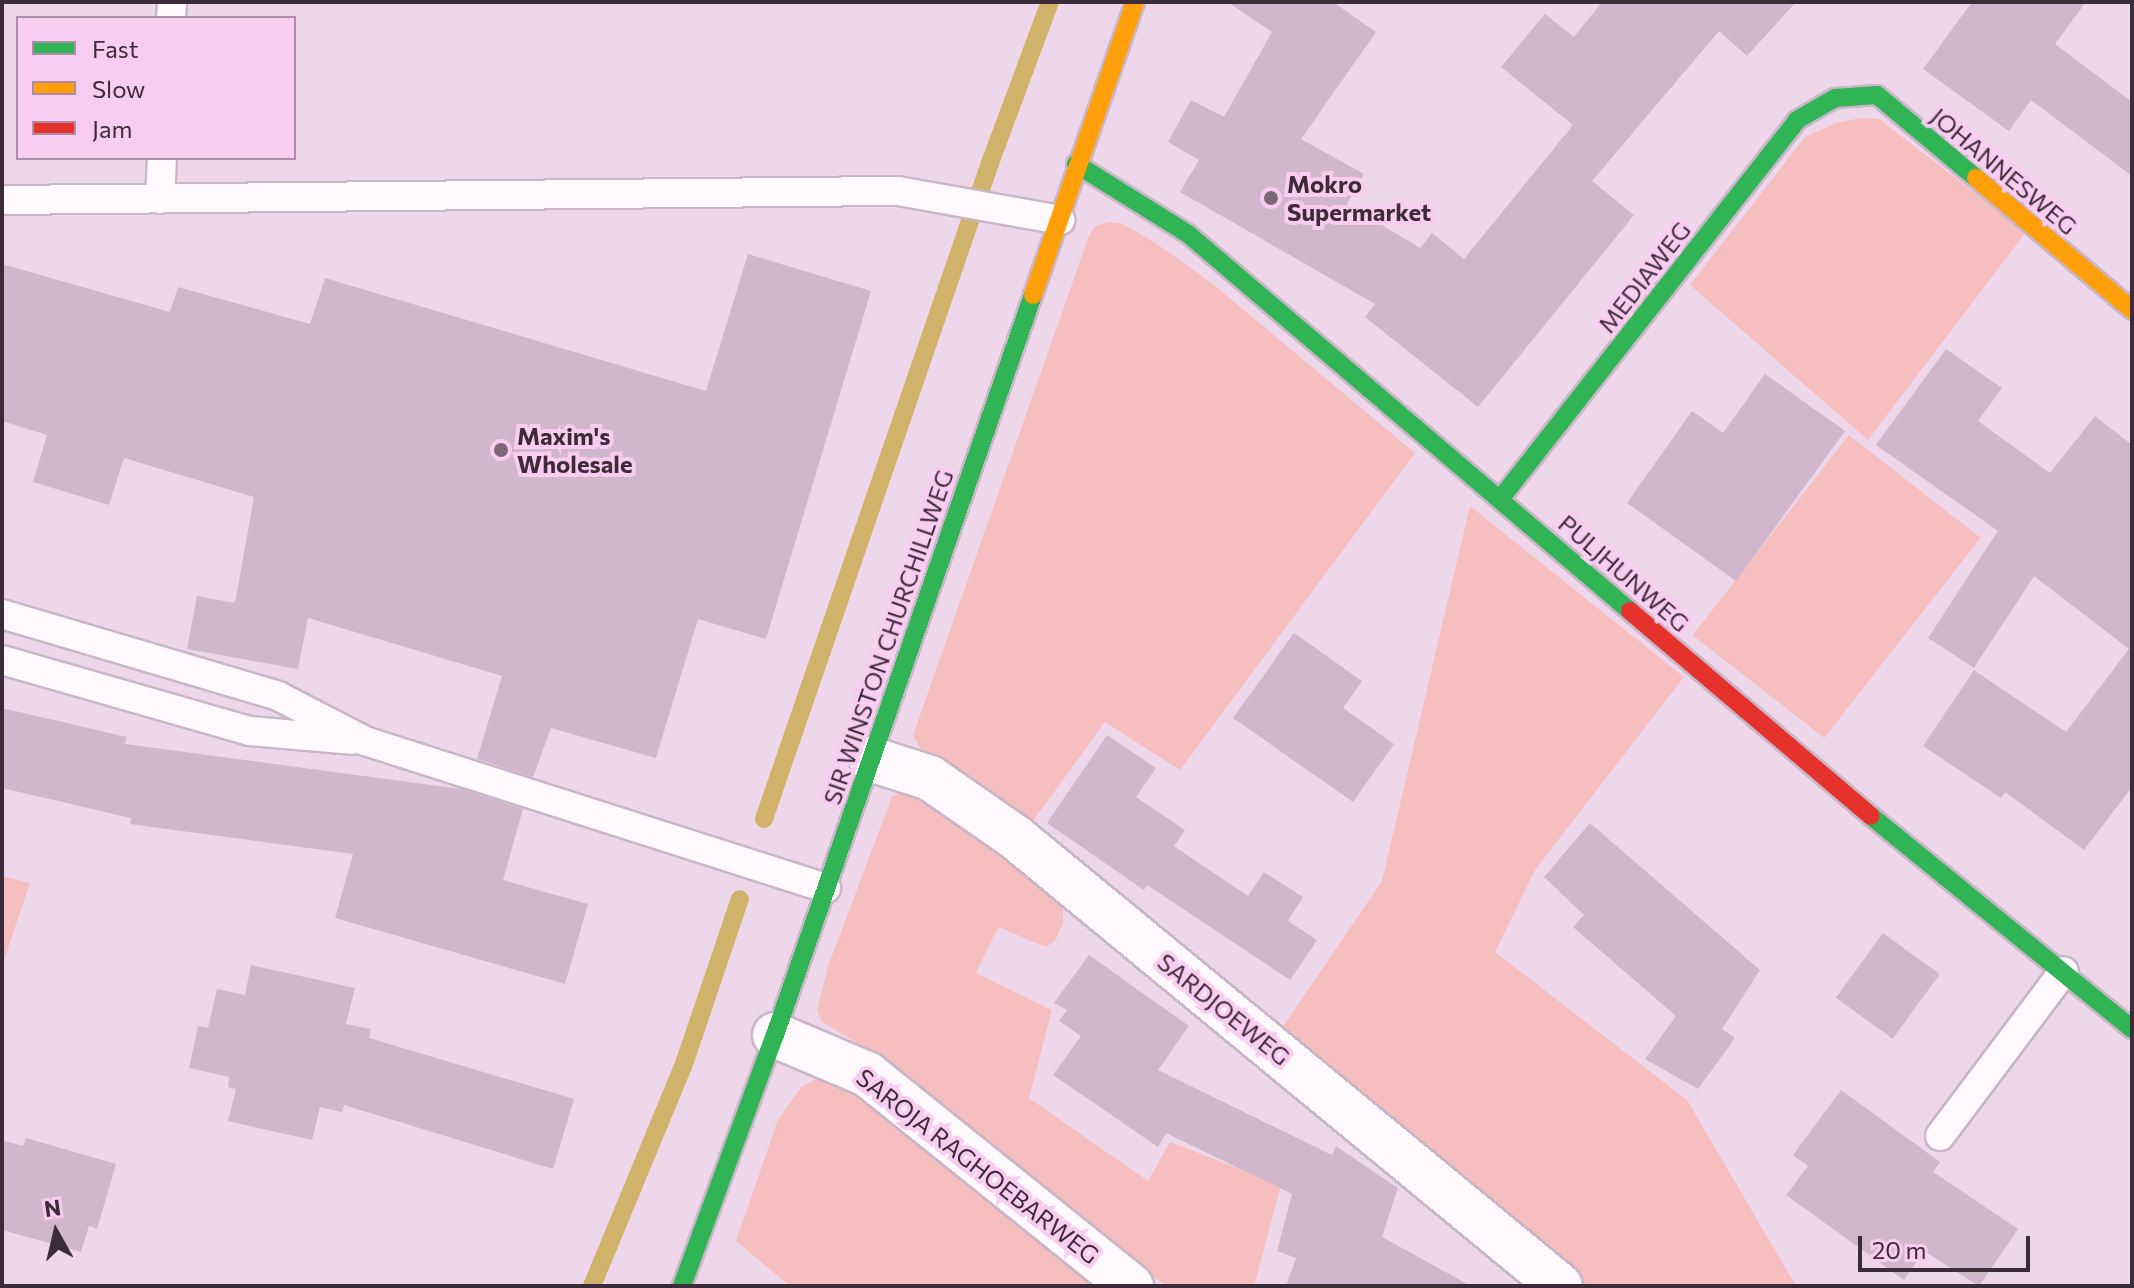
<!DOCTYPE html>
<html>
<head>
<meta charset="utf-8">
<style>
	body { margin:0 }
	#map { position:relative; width:2134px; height:1288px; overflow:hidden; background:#efd7eb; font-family:Commissioner,sans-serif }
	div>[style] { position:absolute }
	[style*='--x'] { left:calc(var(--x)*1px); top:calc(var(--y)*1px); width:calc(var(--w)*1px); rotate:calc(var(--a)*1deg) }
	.green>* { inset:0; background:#f6bebe; transform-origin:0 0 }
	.stream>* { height:18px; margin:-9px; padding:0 9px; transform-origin:9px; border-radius:9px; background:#d1b26a }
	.building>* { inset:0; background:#d0b7cd; transform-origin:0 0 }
	.roads { filter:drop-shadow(2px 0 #c9b6c7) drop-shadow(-2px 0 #c9b6c7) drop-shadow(0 2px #c9b6c7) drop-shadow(0 -2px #c9b6c7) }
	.lane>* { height:28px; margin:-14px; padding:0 14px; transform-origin:14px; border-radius:14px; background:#fdf9fc }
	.street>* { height:44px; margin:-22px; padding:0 22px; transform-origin:22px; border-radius:22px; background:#fdf9fc }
	.fast>* { height:18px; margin:-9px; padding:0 9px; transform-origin:9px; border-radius:9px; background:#30b455 }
	.slow>* { height:18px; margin:-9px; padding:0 9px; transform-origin:9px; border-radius:9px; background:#ff9f0a }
	.jam>* { height:18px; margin:-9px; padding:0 9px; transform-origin:9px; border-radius:9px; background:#e5322d }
	.dots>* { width:22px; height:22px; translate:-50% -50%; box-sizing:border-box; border:4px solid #f9cdf2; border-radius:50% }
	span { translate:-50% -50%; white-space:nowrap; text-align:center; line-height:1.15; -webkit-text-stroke:8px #f9cdf2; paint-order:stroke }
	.street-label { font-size:24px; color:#3c2b39 }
	.poi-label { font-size:24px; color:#3c2b39; font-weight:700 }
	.left { translate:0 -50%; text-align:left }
	.frame { position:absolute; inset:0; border:4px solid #3c2b39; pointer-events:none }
	.legend { position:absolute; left:16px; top:16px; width:280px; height:144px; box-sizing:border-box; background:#f9cdf2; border:2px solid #ad8ca8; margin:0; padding:10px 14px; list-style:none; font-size:24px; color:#3c2b39 }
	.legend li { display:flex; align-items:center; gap:16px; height:40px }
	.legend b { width:40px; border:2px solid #ad8ca8 }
	.north { position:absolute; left:16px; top:1192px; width:80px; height:80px; -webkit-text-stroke:6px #f9cdf2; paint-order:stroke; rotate:352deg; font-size:22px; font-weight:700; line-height:32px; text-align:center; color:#3c2b39 }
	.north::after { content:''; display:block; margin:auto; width:28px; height:36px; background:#3c2b39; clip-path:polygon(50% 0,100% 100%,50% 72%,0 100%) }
	.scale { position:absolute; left:1858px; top:1236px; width:172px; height:36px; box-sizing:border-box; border:4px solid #3c2b39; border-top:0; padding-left:10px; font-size:24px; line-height:28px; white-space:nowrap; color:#3c2b39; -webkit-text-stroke:6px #f9cdf2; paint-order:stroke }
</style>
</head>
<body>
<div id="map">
	<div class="green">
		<div style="clip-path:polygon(1861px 118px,1879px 119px,2026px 232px,1868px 440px,1690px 285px,1805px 137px,1836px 123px)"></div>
		<div style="clip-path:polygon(1109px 222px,1123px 224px,1154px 242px,1209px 281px,1415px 453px,1180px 770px,1105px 722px,1025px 832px,928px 763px,913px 735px,1089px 236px,1095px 226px)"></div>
		<div style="left:1849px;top:435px;width:167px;height:254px;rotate:38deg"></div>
		<div style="clip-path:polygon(1470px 506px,1684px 677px,1535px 870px,1495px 952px,1687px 1100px,1796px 1286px,1581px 1286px,1278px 1034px,1382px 881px)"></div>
		<div style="clip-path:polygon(907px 788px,928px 792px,1063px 898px,1063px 923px,1055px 941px,1046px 947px,998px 927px,976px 973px,1052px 1010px,1029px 1098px,1148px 1181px,1170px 1142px,1281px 1185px,1254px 1286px,1166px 1286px,1010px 1165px,888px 1061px,822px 1022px,817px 1011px,828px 966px,892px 797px)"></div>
		<div style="clip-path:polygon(2px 876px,30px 883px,2px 966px)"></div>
		<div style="clip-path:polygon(818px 1078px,840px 1082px,864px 1095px,1101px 1286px,790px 1286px,736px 1241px,778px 1120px,801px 1087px)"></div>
	</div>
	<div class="stream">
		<div style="--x:764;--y:819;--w:694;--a:-70.99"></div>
		<div style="--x:990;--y:163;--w:172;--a:-69.6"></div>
		<div style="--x:592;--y:1286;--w:240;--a:-67.5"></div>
		<div style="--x:684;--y:1064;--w:174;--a:-71.3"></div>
	</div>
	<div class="building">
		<div style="clip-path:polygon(1228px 2px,1333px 2px,1376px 32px,1301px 139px,1364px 174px,1347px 204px,1420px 248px,1432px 233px,1464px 259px,1573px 125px,1501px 67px,1545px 14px,1574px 37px,1602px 2px,1796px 2px,1747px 56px,1719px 31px,1592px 181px,1634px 215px,1478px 407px,1365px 317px,1375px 304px,1180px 192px,1199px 160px,1168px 142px,1191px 100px,1224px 117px,1272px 32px)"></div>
		<div style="clip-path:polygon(1972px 2px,2086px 2px,2055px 44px,2132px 102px,2132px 176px,2031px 100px,2009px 131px,1923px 69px)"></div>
		<div style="clip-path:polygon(748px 254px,871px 291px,766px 639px,698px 619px,656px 758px,551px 728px,533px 777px,477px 759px,502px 676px,308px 618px,298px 669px,187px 649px,197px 596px,235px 603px,254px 497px,124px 458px,109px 505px,33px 482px,47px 435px,2px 421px,2px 264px,170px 312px,178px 287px,310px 324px,325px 278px,706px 391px)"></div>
		<div style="clip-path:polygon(1946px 349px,2002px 388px,1978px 421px,2050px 473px,2095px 416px,2132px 445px,2132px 787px,2084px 850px,2005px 792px,2001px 798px,1923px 746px,1974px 670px,2066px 732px,2129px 649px,2034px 576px,1974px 668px,1928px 638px,1998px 531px,1876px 445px)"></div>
		<div style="clip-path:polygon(1765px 374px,1845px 431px,1736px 581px,1627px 503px,1692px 411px,1723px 433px)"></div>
		<div style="clip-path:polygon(1294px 633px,1362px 681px,1343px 708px,1394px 744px,1353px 802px,1233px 718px)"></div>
		<div style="clip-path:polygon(2px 708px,127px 737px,125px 744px,461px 789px,523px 809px,503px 880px,588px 904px,565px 984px,335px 918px,353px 854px,130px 824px,131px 818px,2px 788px)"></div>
		<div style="clip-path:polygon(1107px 735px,1156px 768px,1136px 797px,1185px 830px,1174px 846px,1248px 896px,1264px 872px,1303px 897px,1288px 921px,1317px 940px,1290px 980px,1147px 885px,1144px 890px,1047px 823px)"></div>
		<div style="clip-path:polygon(1590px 823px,1760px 970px,1722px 1029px,1735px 1038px,1698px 1089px,1645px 1059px,1676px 1016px,1573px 927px,1584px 915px,1544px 877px)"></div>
		<div style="left:1883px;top:933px;width:70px;height:80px;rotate:36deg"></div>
		<div style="clip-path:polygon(1089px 955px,1189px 1026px,1158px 1070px,1332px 1155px,1336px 1146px,1398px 1188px,1382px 1237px,1471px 1286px,1286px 1286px,1296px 1258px,1277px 1251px,1292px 1194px,1166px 1133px,1158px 1147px,1053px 1075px,1081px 1036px,1059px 1021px,1067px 1010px,1054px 1003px)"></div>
		<div style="clip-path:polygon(251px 965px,355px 988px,346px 1024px,371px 1029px,369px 1038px,574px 1099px,553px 1169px,344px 1105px,342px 1112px,320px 1107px,312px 1140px,228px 1121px,236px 1089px,228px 1087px,229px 1077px,189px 1068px,198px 1026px,208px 1028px,217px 989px,245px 995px)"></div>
		<div style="clip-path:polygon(1841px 1090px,1940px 1162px,1933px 1172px,2018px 1229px,1979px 1286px,1924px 1251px,1904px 1280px,1786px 1195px,1808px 1166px,1793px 1155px)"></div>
		<div style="clip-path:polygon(26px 1138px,116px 1164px,97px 1229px,89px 1226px,81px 1252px,2px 1230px,2px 1140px,23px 1146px)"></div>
	</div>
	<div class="roads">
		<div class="lane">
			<div style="--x:171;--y:18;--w:16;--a:-86"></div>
			<div style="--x:160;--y:199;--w:41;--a:-87.2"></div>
			<div style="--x:2;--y:200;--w:896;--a:-0.58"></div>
			<div style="--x:898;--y:191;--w:165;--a:10.1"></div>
			<div style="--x:2;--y:614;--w:288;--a:16.5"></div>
			<div style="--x:278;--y:696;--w:98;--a:27.3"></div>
			<div style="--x:365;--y:741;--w:484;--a:17.7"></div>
			<div style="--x:2;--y:660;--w:258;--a:16"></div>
			<div style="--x:250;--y:731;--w:102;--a:5"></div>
			<div style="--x:1940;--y:1136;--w:206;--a:-53.1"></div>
		</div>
		<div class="street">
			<div style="--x:871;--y:759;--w:62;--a:17.9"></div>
			<div style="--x:930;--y:778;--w:103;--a:34.8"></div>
			<div style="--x:1015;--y:837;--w:706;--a:39.48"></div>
			<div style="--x:775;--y:1035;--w:100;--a:23"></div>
			<div style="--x:867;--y:1074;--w:339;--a:38.8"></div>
		</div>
		<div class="fast">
			<div style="--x:1076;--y:164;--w:132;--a:32"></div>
			<div style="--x:1188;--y:234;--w:581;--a:40.46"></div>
			<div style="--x:1501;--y:498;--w:480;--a:-51.9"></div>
			<div style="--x:1797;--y:120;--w:44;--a:-30.1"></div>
			<div style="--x:1835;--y:98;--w:42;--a:-4.1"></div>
			<div style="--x:1877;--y:95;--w:129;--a:40"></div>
			<div style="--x:1871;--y:816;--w:337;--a:39.2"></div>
			<div style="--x:682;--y:1286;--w:268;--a:-69.7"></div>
			<div style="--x:775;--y:1035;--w:784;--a:-70.78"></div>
		</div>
		<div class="slow">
			<div style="--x:1976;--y:178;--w:204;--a:40.2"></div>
			<div style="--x:1033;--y:295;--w:310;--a:-70.8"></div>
		</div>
		<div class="jam">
			<div style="--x:1630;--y:611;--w:316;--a:40.4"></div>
		</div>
	</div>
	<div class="dots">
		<div style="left:1271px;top:198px;background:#7b6777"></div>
		<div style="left:501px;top:450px;background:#7b6777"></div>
	</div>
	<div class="street-label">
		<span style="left:2004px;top:171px;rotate:40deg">JOHANNESWEG</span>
		<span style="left:1644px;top:277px;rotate:-52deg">MEDIAWEG</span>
		<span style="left:1624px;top:573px;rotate:41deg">PULJHUNWEG</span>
		<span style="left:888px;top:637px;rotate:-71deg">SIR WINSTON CHURCHILLWEG</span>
		<span style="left:1224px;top:1009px;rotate:39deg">SARDJOEWEG</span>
		<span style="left:978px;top:1166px;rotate:38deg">SAROJA RAGHOEBARWEG</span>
	</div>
	<div class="poi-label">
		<span class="left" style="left:1287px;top:198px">Mokro<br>Supermarket</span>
		<span class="left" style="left:517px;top:450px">Maxim's<br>Wholesale</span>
	</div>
	<div class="frame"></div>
	<ul class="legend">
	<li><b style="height:10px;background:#30b455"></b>Fast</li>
	<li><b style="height:10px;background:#ff9f0a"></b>Slow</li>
	<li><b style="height:10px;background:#e5322d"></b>Jam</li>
	</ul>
	<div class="north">N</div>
	<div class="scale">20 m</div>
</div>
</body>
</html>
